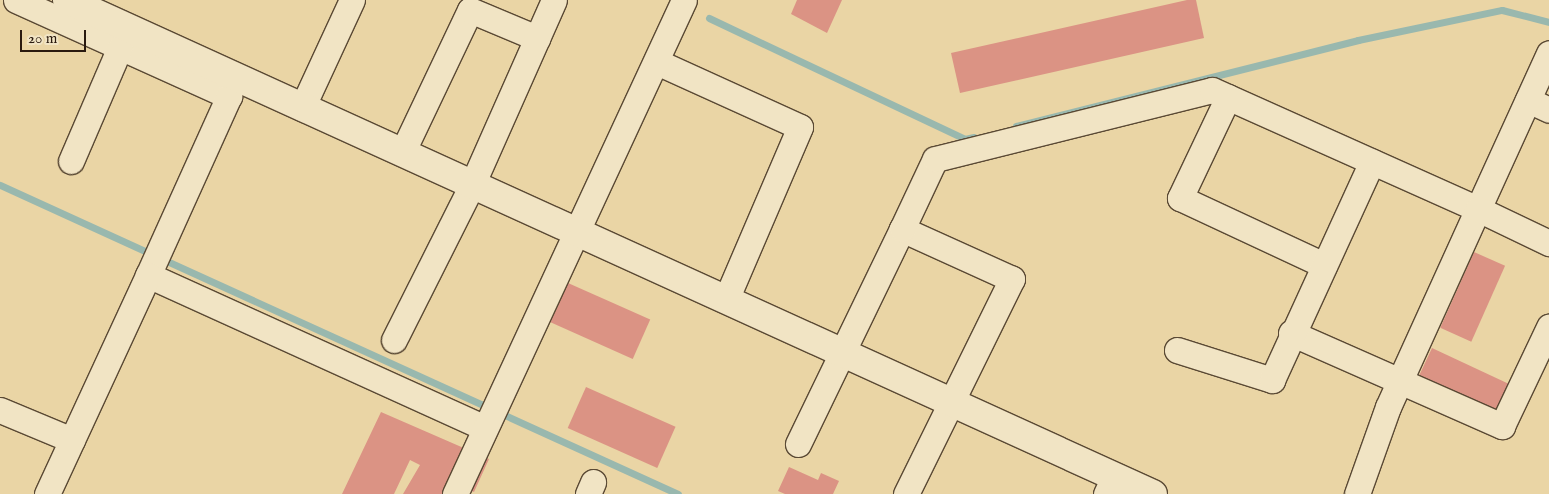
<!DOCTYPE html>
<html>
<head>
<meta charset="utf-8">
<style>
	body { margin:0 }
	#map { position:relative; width:1549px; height:494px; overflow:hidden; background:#ead5a5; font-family:"IM FELL English",serif }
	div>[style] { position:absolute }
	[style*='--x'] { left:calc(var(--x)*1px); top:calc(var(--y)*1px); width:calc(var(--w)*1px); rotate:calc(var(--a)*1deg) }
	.stream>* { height:7px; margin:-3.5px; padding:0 3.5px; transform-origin:3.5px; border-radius:3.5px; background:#99b8ae }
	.building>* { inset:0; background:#db9384; transform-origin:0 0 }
	.roads { filter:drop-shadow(1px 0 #5a4934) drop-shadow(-1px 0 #5a4934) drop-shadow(0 1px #5a4934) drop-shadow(0 -1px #5a4934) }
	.street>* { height:25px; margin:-12.5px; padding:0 12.5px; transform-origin:12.5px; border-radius:12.5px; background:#f1e4c4 }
	.secondary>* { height:28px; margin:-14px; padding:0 14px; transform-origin:14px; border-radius:14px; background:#f1e4c4 }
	span { translate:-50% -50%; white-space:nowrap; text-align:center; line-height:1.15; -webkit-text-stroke:4px #f1e4c4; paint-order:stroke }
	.scale { position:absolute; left:20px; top:30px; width:66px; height:22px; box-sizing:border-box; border:2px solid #2a1a0f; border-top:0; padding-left:6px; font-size:15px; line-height:18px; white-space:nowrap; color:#2a1a0f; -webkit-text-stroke:4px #f1e4c4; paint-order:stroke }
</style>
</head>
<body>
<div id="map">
	<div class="stream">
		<div style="--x:709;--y:18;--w:283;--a:25.3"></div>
		<div style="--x:965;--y:139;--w:9;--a:-13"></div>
		<div style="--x:1016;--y:126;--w:353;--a:-14.1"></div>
		<div style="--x:1358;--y:40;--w:147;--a:-11.8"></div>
		<div style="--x:1502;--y:10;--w:49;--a:14.3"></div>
		<div style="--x:0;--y:185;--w:745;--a:24.5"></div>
	</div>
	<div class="building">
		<div style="clip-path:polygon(797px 0,842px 0,827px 33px,791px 14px)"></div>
		<div style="clip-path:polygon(1187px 0,1196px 0,1204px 38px,960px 93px,951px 53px)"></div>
		<div style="left:1474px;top:252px;width:34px;height:83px;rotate:24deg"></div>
		<div style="left:568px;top:283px;width:90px;height:43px;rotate:24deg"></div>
		<div style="left:1432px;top:348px;width:85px;height:37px;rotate:25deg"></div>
		<div style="left:586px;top:387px;width:98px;height:45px;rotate:24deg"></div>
		<div style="clip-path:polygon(381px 412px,489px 459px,474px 492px,452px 482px,446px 494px,403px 494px,420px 465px,410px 460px,394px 494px,342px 494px)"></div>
		<div style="clip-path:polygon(789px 467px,818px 480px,821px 473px,839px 481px,833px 494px,785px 494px,778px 491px)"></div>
	</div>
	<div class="roads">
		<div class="street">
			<div style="--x:16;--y:0;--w:234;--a:24.3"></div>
			<div style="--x:229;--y:96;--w:196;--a:114.3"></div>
			<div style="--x:148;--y:275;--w:370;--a:24.4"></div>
			<div style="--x:657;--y:62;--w:157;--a:24.4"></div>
			<div style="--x:800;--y:127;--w:188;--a:113.2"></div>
			<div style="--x:1228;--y:97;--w:112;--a:115.4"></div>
			<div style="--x:1180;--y:198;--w:159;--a:25"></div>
			<div style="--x:1528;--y:100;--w:23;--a:25"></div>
			<div style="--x:302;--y:108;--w:119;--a:-65.2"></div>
			<div style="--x:402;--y:153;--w:158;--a:-64.6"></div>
			<div style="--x:470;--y:10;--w:73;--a:22.7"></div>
			<div style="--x:71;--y:161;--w:124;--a:-66.7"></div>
			<div style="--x:1291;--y:333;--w:231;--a:23.8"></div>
			<div style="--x:1502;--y:426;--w:110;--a:-64.6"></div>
			<div style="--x:394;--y:340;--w:174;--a:-63.3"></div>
			<div style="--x:472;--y:185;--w:202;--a:-66.1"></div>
			<div style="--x:1177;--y:350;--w:100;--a:17.5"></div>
			<div style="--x:1272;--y:380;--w:240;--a:-65.4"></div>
			<div style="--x:0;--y:410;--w:78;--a:22.6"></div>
			<div style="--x:798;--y:444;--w:239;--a:-64.2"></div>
			<div style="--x:47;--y:494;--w:241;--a:-65.2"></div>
			<div style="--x:455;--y:494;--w:544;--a:-65.13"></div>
			<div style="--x:588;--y:494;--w:13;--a:-67"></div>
			<div style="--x:906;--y:494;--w:240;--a:-63.8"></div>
			<div style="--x:1012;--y:279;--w:121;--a:-155.6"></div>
			<div style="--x:902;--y:229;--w:77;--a:-64.8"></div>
			<div style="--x:935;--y:159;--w:285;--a:-14"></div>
			<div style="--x:1212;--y:90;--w:291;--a:24.1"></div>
			<div style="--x:1478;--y:209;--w:171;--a:-65.5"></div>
			<div style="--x:1106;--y:494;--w:19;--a:-65"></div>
			<div style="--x:1357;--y:494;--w:92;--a:-70.4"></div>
			<div style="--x:1388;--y:407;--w:217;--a:-65.6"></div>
			<div style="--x:1478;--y:209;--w:79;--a:25.6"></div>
		</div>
		<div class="secondary">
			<div style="--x:67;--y:0;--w:1193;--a:24.46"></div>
		</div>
	</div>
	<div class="scale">20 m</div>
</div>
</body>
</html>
